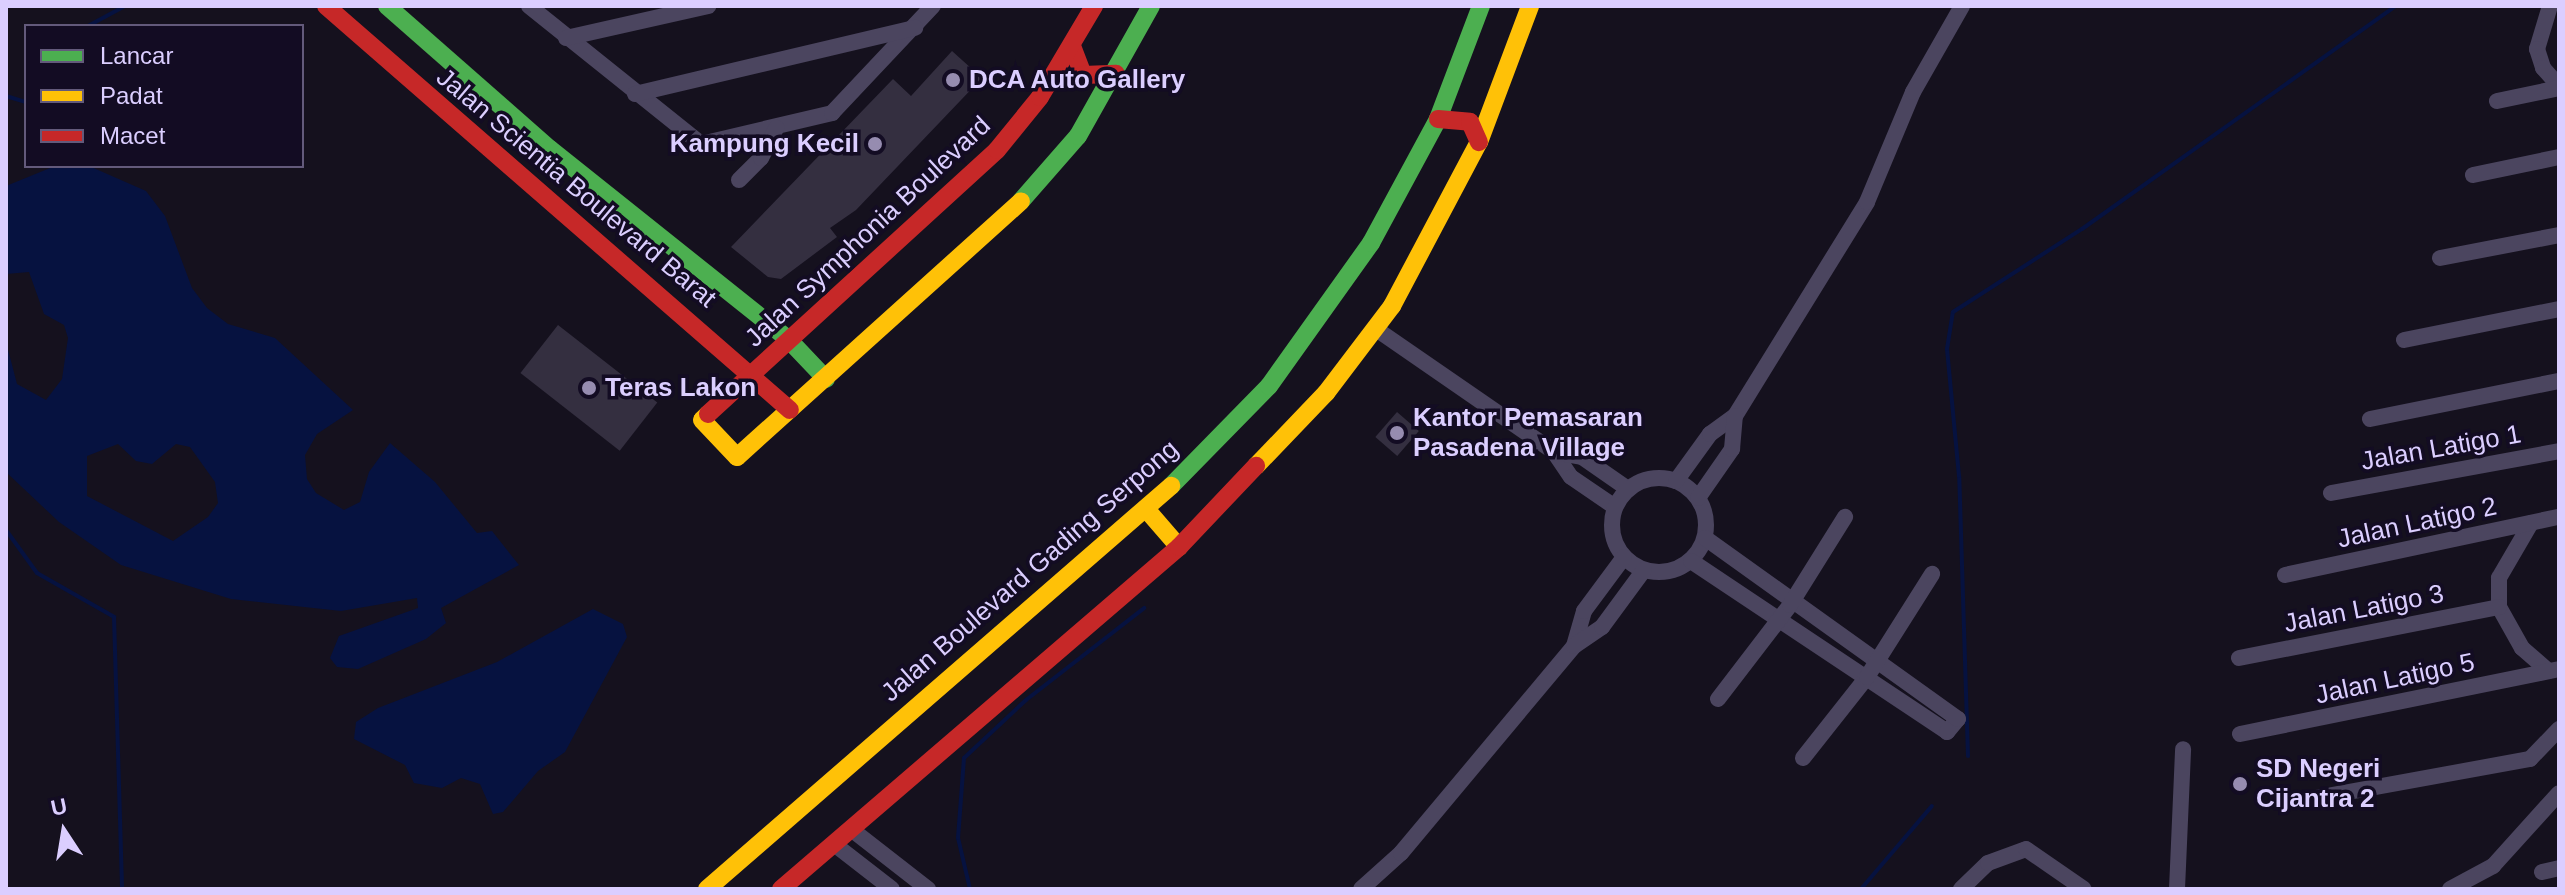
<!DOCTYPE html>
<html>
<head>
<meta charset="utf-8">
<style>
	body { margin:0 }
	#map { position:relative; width:2565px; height:895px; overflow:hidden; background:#15111e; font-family:Arial,sans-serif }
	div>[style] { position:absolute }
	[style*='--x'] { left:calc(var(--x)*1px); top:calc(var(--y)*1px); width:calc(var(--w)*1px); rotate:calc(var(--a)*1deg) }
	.water>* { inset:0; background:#061240 }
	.stream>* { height:4px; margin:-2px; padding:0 2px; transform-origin:2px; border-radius:2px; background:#061240 }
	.building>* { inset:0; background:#342f40; transform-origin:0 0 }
	.street>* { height:16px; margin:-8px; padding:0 8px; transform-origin:8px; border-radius:8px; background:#4b455f }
	.street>.ring { margin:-8px; padding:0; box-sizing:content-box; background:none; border:16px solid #4b455f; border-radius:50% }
	.fast>* { height:18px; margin:-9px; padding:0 9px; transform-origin:9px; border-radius:9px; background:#4caf50 }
	.slow>* { height:18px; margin:-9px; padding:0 9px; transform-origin:9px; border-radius:9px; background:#ffc107 }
	.jam>* { height:18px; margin:-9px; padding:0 9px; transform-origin:9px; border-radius:9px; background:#c62828 }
	.dots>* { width:22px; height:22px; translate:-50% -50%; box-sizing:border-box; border:4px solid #130c23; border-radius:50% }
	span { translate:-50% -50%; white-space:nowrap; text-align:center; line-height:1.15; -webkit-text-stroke:7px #130c23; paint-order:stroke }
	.poi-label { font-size:26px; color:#dbceff; font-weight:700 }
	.left { translate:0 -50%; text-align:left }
	.right { translate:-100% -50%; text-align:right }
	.street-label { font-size:26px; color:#dbceff }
	.frame { position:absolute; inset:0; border:8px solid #dbceff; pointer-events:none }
	.legend { position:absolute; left:24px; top:24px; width:280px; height:144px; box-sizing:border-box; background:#130c23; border:2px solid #635a7b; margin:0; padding:10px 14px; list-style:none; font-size:24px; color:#dbceff }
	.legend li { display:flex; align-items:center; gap:16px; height:40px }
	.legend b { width:40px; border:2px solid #635a7b }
	.north { position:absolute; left:24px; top:791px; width:80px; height:80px; -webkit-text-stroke:6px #130c23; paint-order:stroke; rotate:348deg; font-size:22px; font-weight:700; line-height:32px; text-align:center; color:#dbceff }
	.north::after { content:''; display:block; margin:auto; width:28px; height:36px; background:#dbceff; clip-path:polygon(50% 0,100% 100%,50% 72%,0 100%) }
</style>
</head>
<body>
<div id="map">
	<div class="water">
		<div style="clip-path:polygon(evenodd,55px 166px,89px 166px,146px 191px,165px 216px,192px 288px,207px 308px,228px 324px,275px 338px,353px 410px,317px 434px,305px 455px,307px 479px,316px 493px,344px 510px,360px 502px,369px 472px,390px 443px,435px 482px,477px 533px,492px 531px,519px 565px,441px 608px,446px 623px,426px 639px,358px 669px,337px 667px,330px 658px,339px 636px,418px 608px,417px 598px,341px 611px,231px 599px,121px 565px,59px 522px,6px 472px,6px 342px,17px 384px,46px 400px,62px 379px,68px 338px,64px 325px,44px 314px,29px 272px,6px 274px,6px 186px,55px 166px,118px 444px,136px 461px,152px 464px,176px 444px,190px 447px,215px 482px,218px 503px,208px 517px,173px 541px,87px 496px,87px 456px,118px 444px)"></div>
		<div style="clip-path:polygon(593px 609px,623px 624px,627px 637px,565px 752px,538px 771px,503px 812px,493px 814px,480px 784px,461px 778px,442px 788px,414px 783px,405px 765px,354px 739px,356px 722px,378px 708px,497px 662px)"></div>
	</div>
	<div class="stream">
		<div style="--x:88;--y:26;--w:42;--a:-28.4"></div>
		<div style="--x:6;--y:96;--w:21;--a:17"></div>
		<div style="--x:6;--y:530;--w:53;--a:54.2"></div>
		<div style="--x:37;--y:573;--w:89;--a:29.7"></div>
		<div style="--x:114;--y:617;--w:272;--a:88.3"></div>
		<div style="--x:1968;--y:756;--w:280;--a:-91.8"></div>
		<div style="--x:1959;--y:476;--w:128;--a:-95.4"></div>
		<div style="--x:1947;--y:349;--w:37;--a:-81"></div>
		<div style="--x:1953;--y:312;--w:153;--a:-32.8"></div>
		<div style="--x:2082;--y:229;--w:385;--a:-35.4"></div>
		<div style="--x:970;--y:889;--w:52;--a:-103.2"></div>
		<div style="--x:958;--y:838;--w:80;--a:-85.7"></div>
		<div style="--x:964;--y:758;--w:85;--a:-43.1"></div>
		<div style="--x:1026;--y:700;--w:150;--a:-37.9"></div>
		<div style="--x:1861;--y:889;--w:109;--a:-49.5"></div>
	</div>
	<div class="building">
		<div style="clip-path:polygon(952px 51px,982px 78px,856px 210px,830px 228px,837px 237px,781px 279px,768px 277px,731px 247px,893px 79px,911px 96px)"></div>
		<div style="left:558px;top:325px;width:126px;height:61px;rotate:38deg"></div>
		<div style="left:1397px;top:412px;width:29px;height:33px;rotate:41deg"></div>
	</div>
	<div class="street">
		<div style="--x:529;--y:6;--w:221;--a:38.7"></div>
		<div style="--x:701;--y:144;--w:135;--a:-13.3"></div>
		<div style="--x:832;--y:113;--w:147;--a:-46.7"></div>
		<div style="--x:2550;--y:6;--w:45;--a:106.8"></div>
		<div style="--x:2537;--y:49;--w:20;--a:72"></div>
		<div style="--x:2543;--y:68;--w:24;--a:48"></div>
		<div style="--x:566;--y:38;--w:146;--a:-12.7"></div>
		<div style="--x:635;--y:94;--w:288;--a:-13.3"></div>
		<div style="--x:2497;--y:101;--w:63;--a:-11.8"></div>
		<div style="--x:2473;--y:175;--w:88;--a:-11.8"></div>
		<div style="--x:739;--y:180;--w:31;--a:-45"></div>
		<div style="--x:761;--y:158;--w:34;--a:-63"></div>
		<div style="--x:2440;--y:258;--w:121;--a:-10.9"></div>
		<div style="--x:1376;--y:329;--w:216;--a:34.6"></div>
		<div style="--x:1554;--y:452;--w:30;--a:56"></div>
		<div style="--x:1571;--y:477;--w:53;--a:34.3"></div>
		<div style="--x:2404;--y:340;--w:158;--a:-11.3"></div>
		<div style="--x:2370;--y:419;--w:193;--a:-11.4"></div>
		<div style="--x:1554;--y:452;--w:28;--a:10"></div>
		<div style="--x:1582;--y:457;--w:56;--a:34.8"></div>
		<div class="ring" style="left:1612px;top:478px;width:78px;height:78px"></div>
		<div style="--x:1676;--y:481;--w:58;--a:-54.1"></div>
		<div style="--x:1710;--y:434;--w:31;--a:-36"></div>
		<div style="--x:1735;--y:416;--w:251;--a:-58.3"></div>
		<div style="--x:1867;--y:202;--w:119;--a:-67.3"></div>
		<div style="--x:1913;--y:92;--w:99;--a:-60.3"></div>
		<div style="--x:2331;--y:493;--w:232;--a:-10.4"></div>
		<div style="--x:1698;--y:498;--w:60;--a:-55.2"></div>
		<div style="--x:1732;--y:449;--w:33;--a:-85"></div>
		<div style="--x:2531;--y:523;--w:64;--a:120.2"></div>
		<div style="--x:2499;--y:578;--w:29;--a:90"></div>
		<div style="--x:2499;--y:607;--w:47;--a:60.7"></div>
		<div style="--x:2522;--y:648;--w:35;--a:41"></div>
		<div style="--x:1691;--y:561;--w:308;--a:33.7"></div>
		<div style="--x:1947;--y:732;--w:17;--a:-50"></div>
		<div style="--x:1958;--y:719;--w:311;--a:-144.4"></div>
		<div style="--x:2285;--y:575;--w:280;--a:-12"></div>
		<div style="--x:1574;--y:646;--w:36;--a:-74"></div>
		<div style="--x:1584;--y:611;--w:67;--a:-53.5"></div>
		<div style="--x:2239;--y:658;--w:265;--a:-11.1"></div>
		<div style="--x:1718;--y:699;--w:118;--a:-52.5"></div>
		<div style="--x:1790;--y:605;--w:104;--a:-58"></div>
		<div style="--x:2240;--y:734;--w:326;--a:-11.5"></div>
		<div style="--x:1803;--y:758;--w:103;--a:-51.7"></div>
		<div style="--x:1867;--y:677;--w:122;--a:-57.7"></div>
		<div style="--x:2299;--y:801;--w:235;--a:-10.3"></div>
		<div style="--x:2530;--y:759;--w:42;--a:-46"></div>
		<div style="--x:851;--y:829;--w:98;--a:37.9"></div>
		<div style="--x:834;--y:844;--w:73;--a:37.8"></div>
		<div style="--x:2542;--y:872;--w:17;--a:-13"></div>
		<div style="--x:1361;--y:889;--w:54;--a:-42"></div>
		<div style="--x:1401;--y:853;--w:270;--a:-50.1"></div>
		<div style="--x:1574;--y:646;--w:34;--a:-34"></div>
		<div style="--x:1602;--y:627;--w:71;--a:-53.6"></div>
		<div style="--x:1961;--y:889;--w:37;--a:-44"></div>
		<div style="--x:1988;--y:863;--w:40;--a:-20.2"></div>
		<div style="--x:2026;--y:849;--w:70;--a:34.6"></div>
		<div style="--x:2177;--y:889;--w:140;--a:-87.5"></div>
		<div style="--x:2450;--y:889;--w:49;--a:-28.1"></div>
		<div style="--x:2493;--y:866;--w:98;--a:-47.9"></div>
	</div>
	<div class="fast">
		<div style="--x:387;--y:6;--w:217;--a:41.3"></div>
		<div style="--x:550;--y:149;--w:305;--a:38.6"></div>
		<div style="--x:788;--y:339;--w:55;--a:46.5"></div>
		<div style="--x:1021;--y:201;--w:86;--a:-48.8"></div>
		<div style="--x:1078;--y:136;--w:149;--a:-60.7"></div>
		<div style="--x:1171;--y:486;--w:140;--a:-45.6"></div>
		<div style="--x:1269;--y:386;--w:176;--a:-54.5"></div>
		<div style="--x:1371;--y:243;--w:141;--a:-61.6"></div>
		<div style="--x:1438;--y:119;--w:121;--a:-69.2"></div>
	</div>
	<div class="slow">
		<div style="--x:708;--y:414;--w:8;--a:135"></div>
		<div style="--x:702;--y:420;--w:51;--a:46.6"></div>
		<div style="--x:737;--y:457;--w:382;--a:-42"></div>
		<div style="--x:1256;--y:466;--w:101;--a:-46.2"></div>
		<div style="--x:1326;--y:393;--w:109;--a:-52.8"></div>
		<div style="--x:1392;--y:306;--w:186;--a:-62.1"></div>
		<div style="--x:1479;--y:142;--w:145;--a:-69.4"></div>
		<div style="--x:1147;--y:510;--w:49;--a:49.1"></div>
		<div style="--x:707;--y:889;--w:615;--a:-40.98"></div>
	</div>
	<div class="jam">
		<div style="--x:326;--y:6;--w:615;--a:41.05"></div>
		<div style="--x:1072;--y:46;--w:31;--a:69"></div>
		<div style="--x:1083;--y:75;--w:33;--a:-2"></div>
		<div style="--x:1438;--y:119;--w:32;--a:5"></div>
		<div style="--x:1470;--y:122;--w:22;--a:66"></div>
		<div style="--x:708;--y:414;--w:391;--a:-42.4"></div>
		<div style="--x:997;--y:150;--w:68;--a:-50.9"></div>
		<div style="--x:1040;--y:97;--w:106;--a:-59.3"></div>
		<div style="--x:781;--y:889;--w:525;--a:-40.67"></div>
		<div style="--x:1179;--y:547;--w:112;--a:-46.5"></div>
	</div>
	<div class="dots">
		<div style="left:953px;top:80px;background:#968cb0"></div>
		<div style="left:875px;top:144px;background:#968cb0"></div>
		<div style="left:589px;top:388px;background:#968cb0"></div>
		<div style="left:1397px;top:433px;background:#968cb0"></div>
		<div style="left:2240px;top:784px;background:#968cb0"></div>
	</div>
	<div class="poi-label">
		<span class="left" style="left:969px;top:80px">DCA Auto Gallery</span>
		<span class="right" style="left:859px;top:144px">Kampung Kecil</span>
		<span class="left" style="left:605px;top:388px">Teras Lakon</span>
		<span class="left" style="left:1413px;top:433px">Kantor Pemasaran<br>Pasadena Village</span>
		<span class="left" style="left:2256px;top:784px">SD Negeri<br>Cijantra 2</span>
	</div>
	<div class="street-label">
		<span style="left:576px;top:188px;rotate:40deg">Jalan Scientia Boulevard Barat</span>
		<span style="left:868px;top:232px;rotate:-43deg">Jalan Symphonia Boulevard</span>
		<span style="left:2441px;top:448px;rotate:-10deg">Jalan Latigo 1</span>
		<span style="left:2417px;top:523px;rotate:-12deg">Jalan Latigo 2</span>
		<span style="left:1030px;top:571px;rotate:-41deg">Jalan Boulevard Gading Serpong</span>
		<span style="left:2364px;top:609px;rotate:-11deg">Jalan Latigo 3</span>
		<span style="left:2395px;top:679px;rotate:-12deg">Jalan Latigo 5</span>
	</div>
	<div class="frame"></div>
	<ul class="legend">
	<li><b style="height:10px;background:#4caf50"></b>Lancar</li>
	<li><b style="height:10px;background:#ffc107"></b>Padat</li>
	<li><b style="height:10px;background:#c62828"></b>Macet</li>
	</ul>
	<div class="north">U</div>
</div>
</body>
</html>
